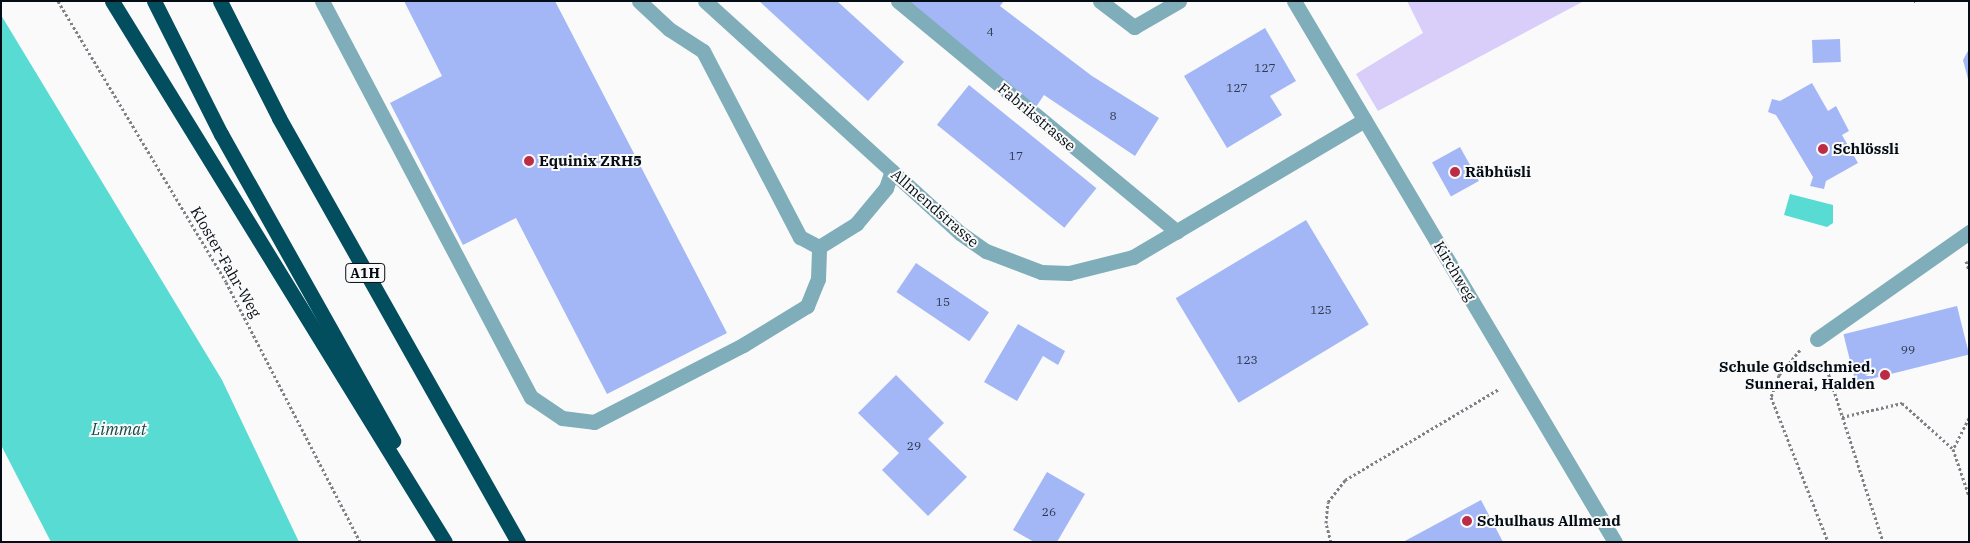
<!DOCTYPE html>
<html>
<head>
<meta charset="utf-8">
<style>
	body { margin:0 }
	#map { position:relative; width:1970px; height:543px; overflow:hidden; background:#fafafa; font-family:"IBM Plex Serif",serif }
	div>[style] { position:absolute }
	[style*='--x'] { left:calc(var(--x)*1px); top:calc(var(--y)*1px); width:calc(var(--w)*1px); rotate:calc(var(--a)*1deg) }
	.green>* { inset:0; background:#d9cdfa }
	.water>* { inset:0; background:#57dbd3 }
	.building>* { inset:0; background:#a3b7f6; transform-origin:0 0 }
	.path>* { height:3px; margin-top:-1.5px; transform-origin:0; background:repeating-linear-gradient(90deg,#7e8286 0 2.5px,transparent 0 5px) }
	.minor>* { height:15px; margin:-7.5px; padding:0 7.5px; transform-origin:7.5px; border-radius:7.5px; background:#7fadb9 }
	.highway>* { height:15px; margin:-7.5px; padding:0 7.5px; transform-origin:7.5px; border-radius:7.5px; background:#024e5e }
	.dots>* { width:14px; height:14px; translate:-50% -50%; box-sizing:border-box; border:2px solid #fafafa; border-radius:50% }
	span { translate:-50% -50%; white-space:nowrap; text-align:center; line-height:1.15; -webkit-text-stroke:4px #fafafa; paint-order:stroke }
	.number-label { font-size:12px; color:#2c384d }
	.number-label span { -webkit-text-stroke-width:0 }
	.shield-label span { padding:1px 4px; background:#fafafa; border:1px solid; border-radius:4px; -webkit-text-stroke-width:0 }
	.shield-label { font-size:14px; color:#040d15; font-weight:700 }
	.street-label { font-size:15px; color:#040d15 }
	.poi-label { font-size:15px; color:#040d15; font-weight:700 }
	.left { translate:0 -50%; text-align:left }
	.right { translate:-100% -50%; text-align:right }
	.water-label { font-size:16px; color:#0e4a47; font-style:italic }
	.frame { position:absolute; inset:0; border:2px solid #040d15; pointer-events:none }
</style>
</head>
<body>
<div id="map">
	<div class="green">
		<div style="clip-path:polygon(1407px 1px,1584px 1px,1378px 111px,1356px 74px,1423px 33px)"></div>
	</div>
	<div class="water">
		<div style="clip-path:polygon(1px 15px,222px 380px,299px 542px,51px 542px,1px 445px)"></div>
		<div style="clip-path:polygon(1790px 194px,1833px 205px,1833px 223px,1827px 227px,1784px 215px)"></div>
	</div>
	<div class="building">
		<div style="clip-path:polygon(404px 1px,555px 1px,727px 333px,607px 394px,516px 218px,463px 245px,390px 103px,442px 76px)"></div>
		<div style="clip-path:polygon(759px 1px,837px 1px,904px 62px,868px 101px)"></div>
		<div style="clip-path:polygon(908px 1px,1004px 1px,1000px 6px,1092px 76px,1159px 118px,1135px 156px,1044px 95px,1036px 107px)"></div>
		<div style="clip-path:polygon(1265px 28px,1296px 81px,1270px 96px,1282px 115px,1227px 148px,1184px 76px)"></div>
		<div style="left:1840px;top:39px;width:23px;height:28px;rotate:88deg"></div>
		<div style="clip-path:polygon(1969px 49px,1969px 79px,1968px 79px,1963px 60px)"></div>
		<div style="clip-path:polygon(1812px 83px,1828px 111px,1836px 106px,1849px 131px,1842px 135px,1858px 163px,1826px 181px,1824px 189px,1810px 186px,1813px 177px,1776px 115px,1768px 112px,1772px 99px,1780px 101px)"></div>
		<div style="left:969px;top:85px;width:164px;height:51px;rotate:39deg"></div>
		<div style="left:1460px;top:147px;width:39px;height:32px;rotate:61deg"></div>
		<div style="left:1306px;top:220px;width:122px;height:152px;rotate:59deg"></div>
		<div style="left:916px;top:263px;width:88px;height:35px;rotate:34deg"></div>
		<div style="left:1957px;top:306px;width:50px;height:117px;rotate:76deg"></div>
		<div style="clip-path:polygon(1018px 324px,1065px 351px,1058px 365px,1043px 356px,1017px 401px,984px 382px)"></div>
		<div style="clip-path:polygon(896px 375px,944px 423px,928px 439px,967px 477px,928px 516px,882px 470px,899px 453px,858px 413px)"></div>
		<div style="clip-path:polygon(1047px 472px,1085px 494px,1057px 542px,1034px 542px,1013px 530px)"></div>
		<div style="clip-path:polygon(1481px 500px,1503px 542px,1403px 542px)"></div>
	</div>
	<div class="path">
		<div style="--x:58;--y:1;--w:327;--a:59.1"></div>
		<div style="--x:226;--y:282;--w:292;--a:62.7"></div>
		<div style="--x:1914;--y:1;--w:1;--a:0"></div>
		<div style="--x:1966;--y:261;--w:9;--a:72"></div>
		<div style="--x:1800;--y:350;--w:33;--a:130"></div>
		<div style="--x:1779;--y:375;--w:23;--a:110"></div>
		<div style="--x:1771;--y:397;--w:156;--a:68.5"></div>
		<div style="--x:1824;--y:360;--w:191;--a:72"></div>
		<div style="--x:1842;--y:417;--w:62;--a:-13.1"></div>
		<div style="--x:1902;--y:403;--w:69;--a:42"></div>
		<div style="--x:1969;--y:418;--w:35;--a:117"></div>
		<div style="--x:1953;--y:449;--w:50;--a:71.2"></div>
		<div style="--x:1331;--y:542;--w:20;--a:-105"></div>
		<div style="--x:1326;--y:523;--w:21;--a:-85"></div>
		<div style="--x:1328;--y:502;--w:28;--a:-52"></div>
		<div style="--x:1345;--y:480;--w:179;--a:-30.6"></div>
	</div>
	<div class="minor">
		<div style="--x:322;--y:1;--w:448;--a:62.2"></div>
		<div style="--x:531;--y:397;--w:37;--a:34"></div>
		<div style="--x:562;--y:418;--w:32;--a:7"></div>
		<div style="--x:594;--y:422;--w:168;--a:-27.3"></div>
		<div style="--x:743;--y:345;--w:75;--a:-31.4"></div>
		<div style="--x:807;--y:306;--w:29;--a:-68"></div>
		<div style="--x:818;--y:279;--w:32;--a:-88"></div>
		<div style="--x:639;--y:1;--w:41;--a:43"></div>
		<div style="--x:669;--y:29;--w:40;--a:32.9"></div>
		<div style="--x:703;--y:51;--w:210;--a:62.5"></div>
		<div style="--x:800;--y:237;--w:21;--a:28"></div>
		<div style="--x:819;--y:247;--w:44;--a:-31.9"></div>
		<div style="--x:856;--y:224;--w:47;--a:-50.2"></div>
		<div style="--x:886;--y:188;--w:18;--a:-71"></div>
		<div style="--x:705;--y:1;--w:345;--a:42.3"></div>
		<div style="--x:960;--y:233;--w:32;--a:35"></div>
		<div style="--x:986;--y:251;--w:59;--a:20.9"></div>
		<div style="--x:1041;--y:272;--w:28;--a:2"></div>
		<div style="--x:1069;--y:273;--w:66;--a:-14"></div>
		<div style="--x:1133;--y:257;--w:269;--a:-30.6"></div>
		<div style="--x:898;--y:1;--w:362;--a:39.6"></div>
		<div style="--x:1100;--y:1;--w:43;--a:37.4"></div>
		<div style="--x:1134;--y:27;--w:52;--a:-30"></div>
		<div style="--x:1294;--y:1;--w:629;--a:59.32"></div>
		<div style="--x:1817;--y:339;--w:186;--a:-35.1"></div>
	</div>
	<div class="highway">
		<div style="--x:112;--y:1;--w:635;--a:58.39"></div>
		<div style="--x:154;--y:1;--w:149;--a:63.3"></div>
		<div style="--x:221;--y:134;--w:352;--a:60.7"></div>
		<div style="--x:220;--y:1;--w:131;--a:63.2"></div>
		<div style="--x:279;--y:118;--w:487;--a:60.6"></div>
	</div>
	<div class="dots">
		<div style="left:1823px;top:149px;background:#bd2c45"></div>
		<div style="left:529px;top:161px;background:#bd2c45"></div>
		<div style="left:1455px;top:172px;background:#bd2c45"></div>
		<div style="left:1885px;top:375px;background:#bd2c45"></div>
		<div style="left:1467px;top:521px;background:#bd2c45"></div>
	</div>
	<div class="number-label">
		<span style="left:990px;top:32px">4</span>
		<span style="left:1265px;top:68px">127</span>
		<span style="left:1237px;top:88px">127</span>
		<span style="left:1113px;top:116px">8</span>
		<span style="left:1016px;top:156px">17</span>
		<span style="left:943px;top:302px">15</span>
		<span style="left:1321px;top:310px">125</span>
		<span style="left:1908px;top:350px">99</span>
		<span style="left:1247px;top:360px">123</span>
		<span style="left:914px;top:446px">29</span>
		<span style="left:1049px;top:512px">26</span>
	</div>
	<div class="shield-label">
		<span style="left:365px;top:273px">A1H</span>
	</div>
	<div class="street-label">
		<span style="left:1037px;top:117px;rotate:40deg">Fabrikstrasse</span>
		<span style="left:935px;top:208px;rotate:41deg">Allmendstrasse</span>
		<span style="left:226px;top:262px;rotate:60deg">Kloster-Fahr-Weg</span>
		<span style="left:1455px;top:271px;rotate:59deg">Kirchweg</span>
	</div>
	<div class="poi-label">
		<span class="left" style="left:1833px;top:149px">Schlössli</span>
		<span class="left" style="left:539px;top:161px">Equinix ZRH5</span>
		<span class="left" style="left:1465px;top:172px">Räbhüsli</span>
		<span class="right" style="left:1875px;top:375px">Schule Goldschmied,<br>Sunnerai, Halden</span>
		<span class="left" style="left:1477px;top:521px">Schulhaus Allmend</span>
	</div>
	<div class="water-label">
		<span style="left:119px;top:429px">Limmat</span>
	</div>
	<div class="frame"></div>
</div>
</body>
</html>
